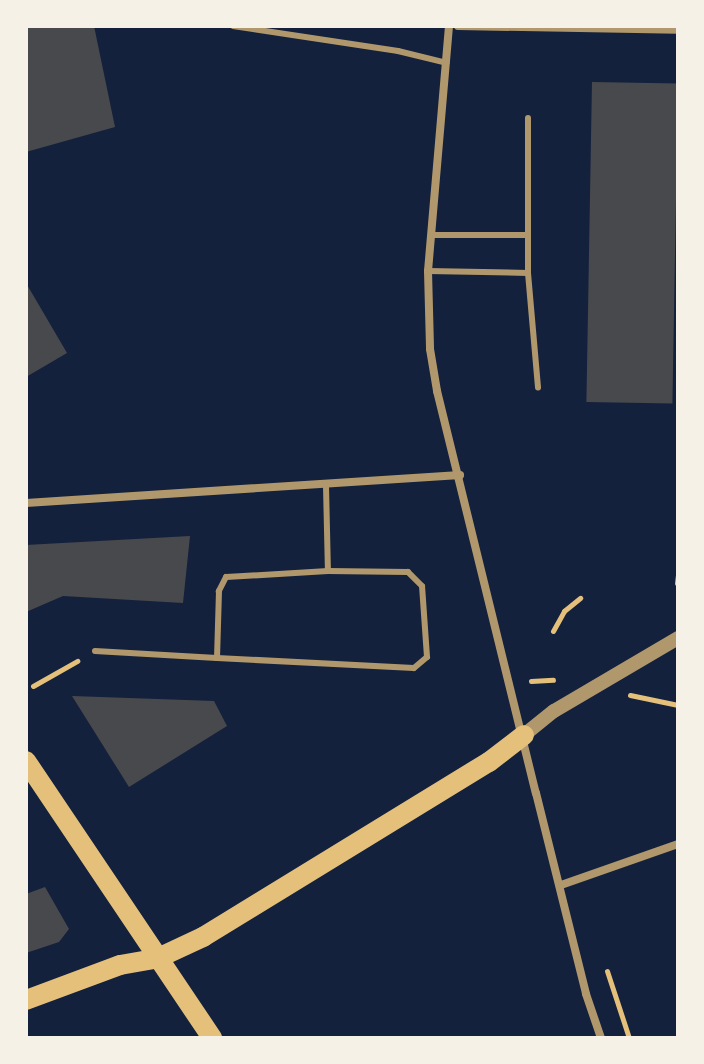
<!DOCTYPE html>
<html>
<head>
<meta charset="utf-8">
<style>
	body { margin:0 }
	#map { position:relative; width:704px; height:1064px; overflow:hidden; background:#14213d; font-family:Signika,sans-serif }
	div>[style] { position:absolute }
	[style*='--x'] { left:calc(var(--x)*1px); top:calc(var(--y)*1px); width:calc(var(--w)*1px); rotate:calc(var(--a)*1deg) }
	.building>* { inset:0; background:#48494c; transform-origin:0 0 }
	.path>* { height:5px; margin:-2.5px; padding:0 2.5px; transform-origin:2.5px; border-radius:2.5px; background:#e5c07b }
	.service>* { height:6px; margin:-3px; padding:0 3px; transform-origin:3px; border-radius:3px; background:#b1986c }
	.minor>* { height:8px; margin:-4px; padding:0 4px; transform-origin:4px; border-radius:4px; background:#b1986c }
	.tertiary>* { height:14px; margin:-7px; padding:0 7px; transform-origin:7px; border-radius:7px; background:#b1986c }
	.primary>* { height:20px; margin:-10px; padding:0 10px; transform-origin:10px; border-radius:10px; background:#e5c07b }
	span { translate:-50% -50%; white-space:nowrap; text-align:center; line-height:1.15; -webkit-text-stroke:8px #f6f1e7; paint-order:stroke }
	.frame { position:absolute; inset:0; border:28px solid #f6f1e7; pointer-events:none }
</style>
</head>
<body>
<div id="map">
	<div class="building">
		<div style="clip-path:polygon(26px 26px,94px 26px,115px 127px,26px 152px)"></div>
		<div style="left:592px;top:82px;width:86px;height:320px;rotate:1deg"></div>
		<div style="clip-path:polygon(26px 283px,67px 353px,26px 377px)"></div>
		<div style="clip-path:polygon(190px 536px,183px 603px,63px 596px,26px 612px,26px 545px)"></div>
		<div style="clip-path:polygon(72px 696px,214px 701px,227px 726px,129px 787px)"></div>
		<div style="clip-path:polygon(45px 887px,69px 929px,59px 942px,26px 953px,26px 894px)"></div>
	</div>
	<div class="path">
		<div style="--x:677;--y:583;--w:8;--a:-83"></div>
		<div style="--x:553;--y:631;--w:23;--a:-61"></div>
		<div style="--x:564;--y:611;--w:21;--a:-39"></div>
		<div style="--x:531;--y:681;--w:22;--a:-3"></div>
		<div style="--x:33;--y:686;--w:51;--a:-29.6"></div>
		<div style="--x:630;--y:695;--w:49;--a:11.8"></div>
		<div style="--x:607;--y:971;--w:71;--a:71.8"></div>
	</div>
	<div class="service">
		<div style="--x:233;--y:26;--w:167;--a:8.6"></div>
		<div style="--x:398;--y:51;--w:50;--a:13.8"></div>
		<div style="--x:528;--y:118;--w:155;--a:90"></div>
		<div style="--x:528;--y:273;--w:115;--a:85"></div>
		<div style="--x:431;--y:235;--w:96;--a:0"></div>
		<div style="--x:428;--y:271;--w:100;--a:1.1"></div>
		<div style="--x:326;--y:486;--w:85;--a:88.7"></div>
		<div style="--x:95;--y:651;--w:122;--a:3.3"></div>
		<div style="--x:217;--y:658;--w:197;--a:2.9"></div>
		<div style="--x:414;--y:668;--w:17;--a:-40"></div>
		<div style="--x:427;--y:657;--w:71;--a:-94"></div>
		<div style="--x:422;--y:586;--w:20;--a:-135"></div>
		<div style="--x:408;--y:572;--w:80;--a:-179.3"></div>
		<div style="--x:328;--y:571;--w:102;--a:176.6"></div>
		<div style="--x:226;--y:577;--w:16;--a:117"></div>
		<div style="--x:219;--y:591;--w:67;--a:91.7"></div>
	</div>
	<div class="minor">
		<div style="--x:449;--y:26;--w:246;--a:94.9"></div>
		<div style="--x:428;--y:271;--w:78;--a:88.5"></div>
		<div style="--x:430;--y:349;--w:43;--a:80.5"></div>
		<div style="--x:437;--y:391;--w:414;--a:76.2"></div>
		<div style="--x:536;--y:793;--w:207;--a:76"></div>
		<div style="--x:586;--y:994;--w:46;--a:71.2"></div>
		<div style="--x:458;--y:26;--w:220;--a:1"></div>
		<div style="--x:26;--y:503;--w:435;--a:-3.7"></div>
		<div style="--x:561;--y:885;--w:124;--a:-19.3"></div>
	</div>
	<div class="tertiary">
		<div style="--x:524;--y:735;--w:38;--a:-39"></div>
		<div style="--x:554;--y:711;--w:144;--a:-30.5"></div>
	</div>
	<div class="primary">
		<div style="--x:26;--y:761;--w:334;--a:56.1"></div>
		<div style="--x:26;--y:1000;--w:100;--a:-20.4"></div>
		<div style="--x:120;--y:965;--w:39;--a:-10"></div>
		<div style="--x:158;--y:958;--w:50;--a:-25"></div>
		<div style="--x:203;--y:937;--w:335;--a:-31.5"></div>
		<div style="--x:489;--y:762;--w:44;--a:-37.6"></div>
	</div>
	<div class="frame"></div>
</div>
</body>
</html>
